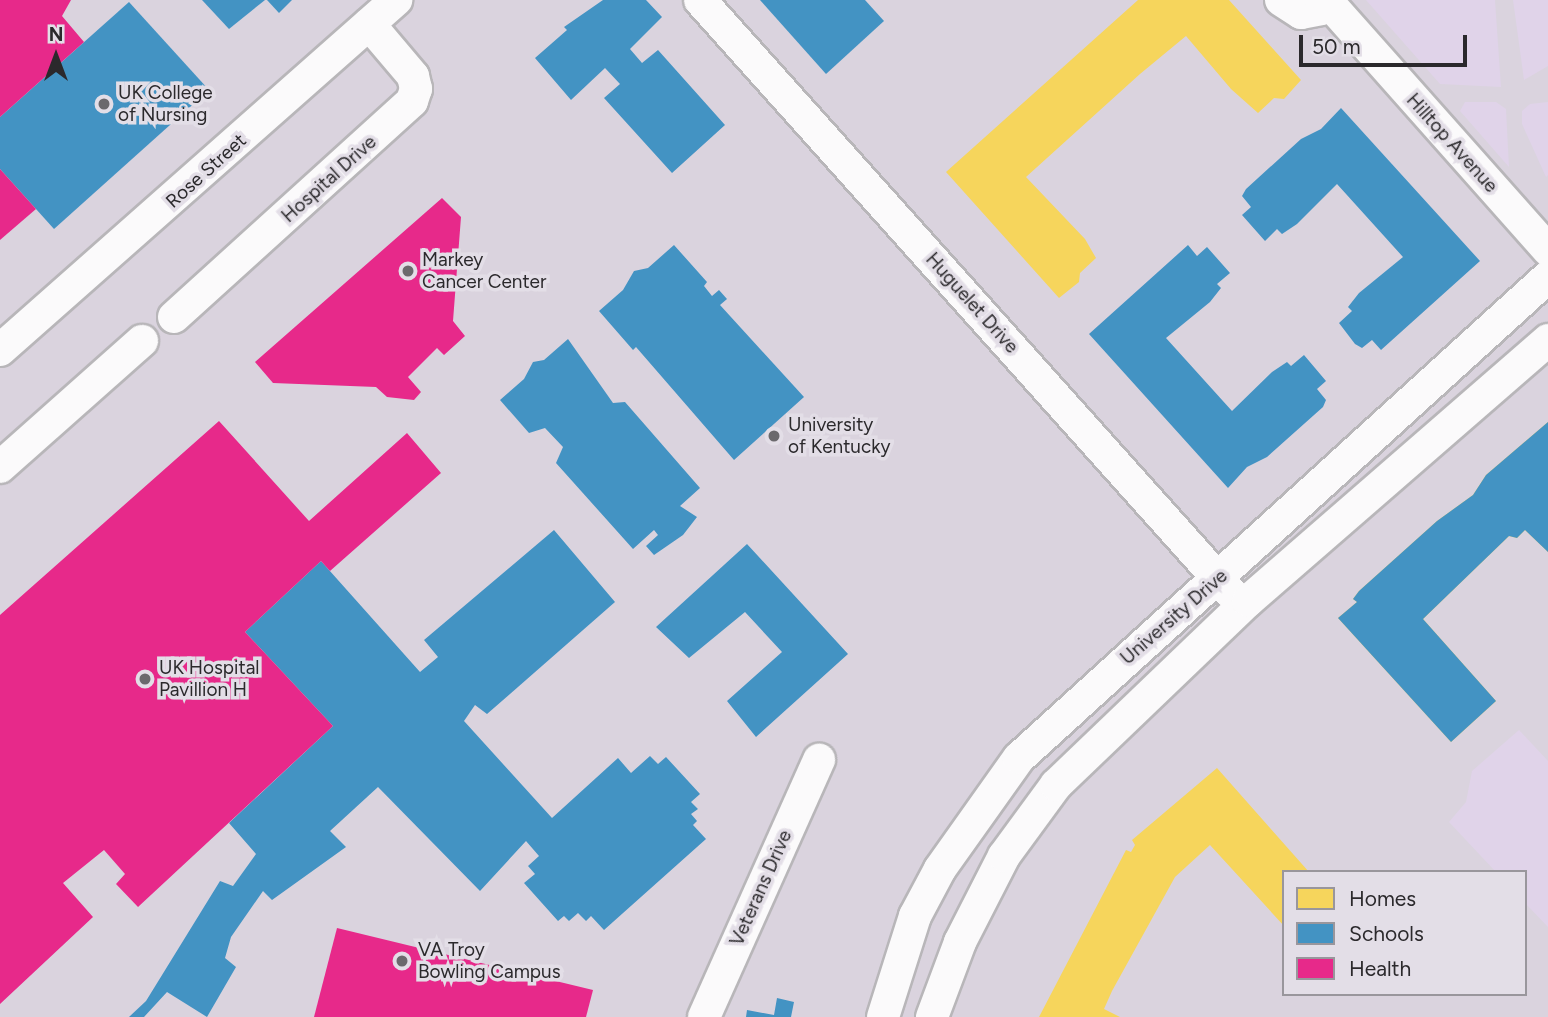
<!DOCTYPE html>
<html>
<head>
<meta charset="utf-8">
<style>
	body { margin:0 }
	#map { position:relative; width:1548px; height:1017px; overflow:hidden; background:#e3e0e5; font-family:Figtree,sans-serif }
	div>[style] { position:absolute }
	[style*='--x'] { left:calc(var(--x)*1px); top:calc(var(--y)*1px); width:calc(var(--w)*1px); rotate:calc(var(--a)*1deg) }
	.built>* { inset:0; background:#dad3de }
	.green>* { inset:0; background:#e0d3e9 }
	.homes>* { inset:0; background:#f6d55c }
	.schools>* { inset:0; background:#4393c3 }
	.health>* { inset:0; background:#e7298a }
	.roads { filter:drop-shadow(2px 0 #b8b6b9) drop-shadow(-2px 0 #b8b6b9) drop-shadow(0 2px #b8b6b9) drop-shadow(0 -2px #b8b6b9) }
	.minor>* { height:32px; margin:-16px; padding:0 16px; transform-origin:16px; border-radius:16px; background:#fbfafb }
	.dots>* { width:19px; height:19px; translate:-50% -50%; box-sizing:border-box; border:4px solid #e3dee7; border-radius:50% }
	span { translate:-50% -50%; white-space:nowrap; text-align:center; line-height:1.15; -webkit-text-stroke:7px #e3dee7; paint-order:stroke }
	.poi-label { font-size:19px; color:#2b292c }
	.left { translate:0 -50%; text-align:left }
	.street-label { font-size:19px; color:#2b292c }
	.legend { position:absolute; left:1282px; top:870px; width:245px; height:126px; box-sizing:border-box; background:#e3dee7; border:2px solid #99969c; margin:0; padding:9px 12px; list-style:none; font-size:21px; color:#2b292c }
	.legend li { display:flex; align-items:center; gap:14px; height:35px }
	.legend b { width:35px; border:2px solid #99969c }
	.north { position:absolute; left:21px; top:21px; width:70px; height:70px; -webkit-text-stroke:5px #e3dee7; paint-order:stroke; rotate:0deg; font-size:19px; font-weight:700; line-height:28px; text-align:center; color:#2b292c }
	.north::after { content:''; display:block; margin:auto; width:24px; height:32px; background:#2b292c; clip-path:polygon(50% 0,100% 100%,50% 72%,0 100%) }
	.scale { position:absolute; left:1299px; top:35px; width:168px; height:32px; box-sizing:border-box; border:4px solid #2b292c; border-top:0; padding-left:9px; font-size:21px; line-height:24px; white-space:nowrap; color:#2b292c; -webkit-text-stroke:5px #e3dee7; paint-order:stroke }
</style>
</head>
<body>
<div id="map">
	<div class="built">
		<div style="clip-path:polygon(evenodd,0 0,1548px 0,1548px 1017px,0 1017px,0 0,1284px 872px,1525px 872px,1525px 994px,1284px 994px,1284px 872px)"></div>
	</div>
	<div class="green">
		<div style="clip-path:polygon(1366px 0,1495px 0,1501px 87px,1440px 84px)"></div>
		<div style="clip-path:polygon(1513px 0,1548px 0,1548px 66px,1524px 80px)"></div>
		<div style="clip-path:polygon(1465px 102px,1496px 102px,1506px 109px,1509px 167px,1460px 111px)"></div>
		<div style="clip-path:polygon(1548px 102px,1548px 175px,1546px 177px,1522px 124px,1522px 111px,1530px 104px)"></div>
		<div style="clip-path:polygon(1519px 730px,1548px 761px,1548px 927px,1525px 903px,1525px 872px,1496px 872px,1449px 822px,1466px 802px,1472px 771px)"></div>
	</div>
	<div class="homes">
		<div style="clip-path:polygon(1138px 0,1229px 0,1301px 80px,1284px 99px,1274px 98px,1258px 113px,1231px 89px,1186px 36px,1140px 74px,1026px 177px,1085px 239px,1096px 258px,1080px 273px,1079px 282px,1059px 298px,946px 172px)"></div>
		<div style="clip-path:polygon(1548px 422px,1548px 552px,1525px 530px,1517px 538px,1509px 536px,1423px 619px,1496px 701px,1451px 742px,1338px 618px,1357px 602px,1353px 599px,1359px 591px,1437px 521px,1473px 495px,1486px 475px)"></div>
		<div style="clip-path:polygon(1217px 768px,1309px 872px,1284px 872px,1284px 926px,1210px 845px,1175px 877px,1112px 991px,1104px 1009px,1120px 1017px,1039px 1017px,1126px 850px,1131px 852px,1135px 845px,1132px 840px)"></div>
	</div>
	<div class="schools">
		<div style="clip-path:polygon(202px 0,265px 0,229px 29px)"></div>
		<div style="clip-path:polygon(267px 0,292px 0,279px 13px)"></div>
		<div style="clip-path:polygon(603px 0,646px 0,662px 17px,630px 49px,642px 63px,658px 50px,725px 125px,672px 173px,604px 98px,620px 84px,605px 68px,571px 100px,535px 58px,567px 30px,564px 27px)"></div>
		<div style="clip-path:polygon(760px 0,865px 0,884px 21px,826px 74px)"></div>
		<div style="clip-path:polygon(129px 2px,209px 90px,54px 229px,0 169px,0 117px)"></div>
		<div style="clip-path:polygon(1341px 108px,1480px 261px,1381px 350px,1372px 340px,1362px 348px,1355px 344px,1339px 323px,1352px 311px,1348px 307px,1359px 293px,1403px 257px,1337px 184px,1297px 224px,1282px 234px,1277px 229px,1265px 241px,1242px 215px,1251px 207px,1242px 196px,1246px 189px,1301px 139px,1321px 129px)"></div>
		<div style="clip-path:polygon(674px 245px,707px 282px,704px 286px,712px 296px,719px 290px,727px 299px,720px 305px,804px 397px,734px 460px,636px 347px,633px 350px,599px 311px,623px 290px,634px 271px,648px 268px)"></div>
		<div style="clip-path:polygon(1188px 245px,1197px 256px,1207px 247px,1230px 273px,1217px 284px,1221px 288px,1210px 302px,1166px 338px,1232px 411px,1272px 372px,1287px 362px,1291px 366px,1304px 355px,1326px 381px,1317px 389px,1326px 400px,1323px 407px,1267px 457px,1247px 467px,1228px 488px,1089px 334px)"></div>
		<div style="clip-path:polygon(568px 339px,613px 403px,625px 402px,700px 488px,680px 506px,697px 517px,683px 535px,654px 555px,646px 546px,658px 535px,654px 530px,633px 549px,556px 463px,563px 447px,545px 428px,529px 433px,500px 400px,524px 379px,533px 362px,544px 360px)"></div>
		<div style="clip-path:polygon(1548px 422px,1548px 552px,1525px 530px,1517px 538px,1509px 536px,1423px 619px,1496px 701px,1451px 742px,1338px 618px,1357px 602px,1353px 599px,1359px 591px,1437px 521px,1473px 495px,1486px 475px)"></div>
		<div style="clip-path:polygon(554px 530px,615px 602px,487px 714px,475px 705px,464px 721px,552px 818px,618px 758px,631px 773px,650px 756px,658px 764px,666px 757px,700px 794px,691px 802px,698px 809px,691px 814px,697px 821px,693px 825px,706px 839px,604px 930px,591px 916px,586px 921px,578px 913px,569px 921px,564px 916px,558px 921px,524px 883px,535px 874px,528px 866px,539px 856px,526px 841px,480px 891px,378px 787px,330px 831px,346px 847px,272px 900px,263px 891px,231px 937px,225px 958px,236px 967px,207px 1017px,167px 992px,144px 1017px,129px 1017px,146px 1001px,220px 881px,233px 886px,256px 854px,229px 823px,333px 726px,245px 632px,321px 561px,420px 672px,438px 657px,424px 640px)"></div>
		<div style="clip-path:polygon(747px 544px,848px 654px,756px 737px,727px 701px,782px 652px,745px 612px,689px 658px,656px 627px)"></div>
		<div style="clip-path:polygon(777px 998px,794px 1002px,791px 1017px,746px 1017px,747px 1010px,774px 1015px)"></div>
	</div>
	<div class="health">
		<div style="clip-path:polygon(0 0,71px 0,62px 16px,84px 42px,0 117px)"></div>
		<div style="clip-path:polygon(0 169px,36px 209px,0 240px)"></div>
		<div style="clip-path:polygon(442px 198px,461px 217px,453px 321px,465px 336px,444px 355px,437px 348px,408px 377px,421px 392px,414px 400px,387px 397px,376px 387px,273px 383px,255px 362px)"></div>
		<div style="clip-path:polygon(219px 421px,309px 521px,407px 433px,441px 473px,330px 571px,321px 561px,245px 632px,333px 726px,138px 907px,116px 884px,125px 874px,104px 850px,63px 883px,93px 917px,0 1004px,0 615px)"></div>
		<div style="clip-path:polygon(337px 928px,593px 990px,586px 1017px,314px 1017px)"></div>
	</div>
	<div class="roads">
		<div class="minor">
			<div style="--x:700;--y:0;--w:796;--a:48.16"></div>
			<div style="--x:1281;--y:0;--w:24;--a:33"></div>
			<div style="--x:1301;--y:13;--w:20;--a:-11"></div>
			<div style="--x:1321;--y:9;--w:13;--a:-42"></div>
			<div style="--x:1329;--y:3;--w:330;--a:48.4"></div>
			<div style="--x:174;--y:317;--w:321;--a:-42.2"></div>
			<div style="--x:412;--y:101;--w:13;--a:-72"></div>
			<div style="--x:416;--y:89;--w:13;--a:-103"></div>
			<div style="--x:413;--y:76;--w:68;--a:-130.2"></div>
			<div style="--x:0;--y:350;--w:529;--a:-41.47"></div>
			<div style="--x:0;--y:467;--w:190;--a:-41.6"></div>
			<div style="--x:704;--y:1017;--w:282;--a:-65.9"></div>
			<div style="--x:883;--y:1017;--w:106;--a:-72.4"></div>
			<div style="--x:915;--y:916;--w:53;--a:-62"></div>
			<div style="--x:940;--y:869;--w:136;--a:-54.6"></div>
			<div style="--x:1019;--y:758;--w:715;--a:-42.28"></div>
			<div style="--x:932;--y:1017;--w:80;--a:-69.5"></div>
			<div style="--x:960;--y:942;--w:97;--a:-62.9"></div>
			<div style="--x:1004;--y:856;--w:88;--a:-53.8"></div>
			<div style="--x:1056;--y:785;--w:266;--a:-43.8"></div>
			<div style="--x:1248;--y:601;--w:398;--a:-41"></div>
		</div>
	</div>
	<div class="dots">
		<div style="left:104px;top:104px;background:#6b696d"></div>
		<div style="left:408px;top:271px;background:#6b696d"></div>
		<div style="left:774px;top:436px;background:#6b696d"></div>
		<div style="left:145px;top:679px;background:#6b696d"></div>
		<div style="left:402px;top:961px;background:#6b696d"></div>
	</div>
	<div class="poi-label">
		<span class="left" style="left:118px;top:104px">UK College<br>of Nursing</span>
		<span class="left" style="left:422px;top:271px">Markey<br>Cancer Center</span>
		<span class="left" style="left:788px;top:436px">University<br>of Kentucky</span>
		<span class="left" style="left:159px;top:679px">UK Hospital<br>Pavillion H</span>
		<span class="left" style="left:418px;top:961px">VA Troy<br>Bowling Campus</span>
	</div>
	<div class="street-label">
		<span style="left:1452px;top:143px;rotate:48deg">Hilltop Avenue</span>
		<span style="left:206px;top:171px;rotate:-42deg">Rose Street</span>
		<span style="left:329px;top:179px;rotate:-42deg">Hospital Drive</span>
		<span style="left:972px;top:303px;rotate:48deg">Huguelet Drive</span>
		<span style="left:1174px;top:617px;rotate:-41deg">University Drive</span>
		<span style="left:761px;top:888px;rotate:-66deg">Veterans Drive</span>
	</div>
	<ul class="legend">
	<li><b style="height:19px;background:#f6d55c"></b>Homes</li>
	<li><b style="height:19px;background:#4393c3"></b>Schools</li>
	<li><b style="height:19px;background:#e7298a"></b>Health</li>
	</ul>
	<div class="north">N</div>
	<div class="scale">50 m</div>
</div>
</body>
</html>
